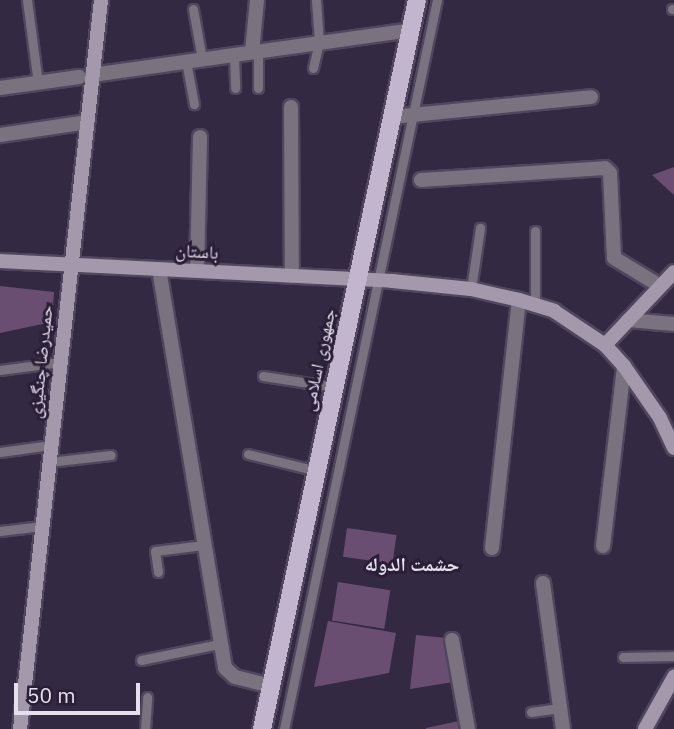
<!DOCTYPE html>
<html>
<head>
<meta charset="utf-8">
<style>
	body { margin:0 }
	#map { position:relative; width:674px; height:729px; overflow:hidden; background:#342942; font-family:"IBM Plex Sans","Noto Naskh Arabic",sans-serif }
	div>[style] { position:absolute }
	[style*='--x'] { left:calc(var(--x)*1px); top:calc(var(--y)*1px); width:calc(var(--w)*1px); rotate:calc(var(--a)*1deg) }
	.building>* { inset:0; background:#6a4e72; transform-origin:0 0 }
	.roads { filter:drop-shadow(2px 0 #50465e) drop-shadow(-2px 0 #50465e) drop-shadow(0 2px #50465e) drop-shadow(0 -2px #50465e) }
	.lane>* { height:9px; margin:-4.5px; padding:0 4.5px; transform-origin:4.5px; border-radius:4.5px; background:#7a727f }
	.street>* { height:14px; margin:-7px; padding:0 7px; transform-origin:7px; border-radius:7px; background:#7a727f }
	.secondary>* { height:14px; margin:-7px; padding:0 7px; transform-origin:7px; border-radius:7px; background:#a498ac }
	.primary>* { height:18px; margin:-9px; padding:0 9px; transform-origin:9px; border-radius:9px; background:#c4b5cf }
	span { translate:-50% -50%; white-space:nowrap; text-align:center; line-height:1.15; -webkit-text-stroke:6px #2a1f37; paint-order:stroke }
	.street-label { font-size:18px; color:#e6dff0 }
	.neighbourhood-label { font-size:19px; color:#e6dff0; font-weight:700 }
	.scale { position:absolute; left:14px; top:683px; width:126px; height:32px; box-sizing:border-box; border:4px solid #e6dff0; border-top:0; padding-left:9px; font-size:21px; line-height:24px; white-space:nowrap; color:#e6dff0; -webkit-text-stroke:5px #2a1f37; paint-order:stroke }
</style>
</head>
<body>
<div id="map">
	<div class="building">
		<div style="clip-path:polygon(674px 167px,674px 195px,652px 175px)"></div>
		<div style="clip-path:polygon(0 286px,54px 292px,52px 322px,0 333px)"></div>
		<div style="left:347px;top:528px;width:50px;height:29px;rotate:8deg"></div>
		<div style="left:338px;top:582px;width:53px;height:39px;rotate:9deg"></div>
		<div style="clip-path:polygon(328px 621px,396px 633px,389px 673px,314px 687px)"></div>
		<div style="clip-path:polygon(416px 635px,446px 638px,453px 682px,410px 689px)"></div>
		<div style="clip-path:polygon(459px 721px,460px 729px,426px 729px,426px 728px)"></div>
	</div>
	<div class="roads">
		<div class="lane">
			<div style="--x:27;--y:0;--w:84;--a:82.5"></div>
			<div style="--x:193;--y:9;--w:51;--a:79.8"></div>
			<div style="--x:672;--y:9;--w:2;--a:0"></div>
			<div style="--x:258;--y:51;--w:37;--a:90"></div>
			<div style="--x:234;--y:54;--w:34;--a:88"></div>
			<div style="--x:186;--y:61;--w:44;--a:79.5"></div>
			<div style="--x:313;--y:68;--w:27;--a:-77"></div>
			<div style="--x:319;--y:42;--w:42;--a:-94.1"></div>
			<div style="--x:471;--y:289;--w:62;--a:-81.6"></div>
			<div style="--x:535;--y:305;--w:74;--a:-90"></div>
			<div style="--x:0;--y:370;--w:61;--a:-7.6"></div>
			<div style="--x:263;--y:376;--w:73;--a:8.7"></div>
			<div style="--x:0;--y:452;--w:51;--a:-7.8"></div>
			<div style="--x:248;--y:454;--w:71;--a:13.8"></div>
			<div style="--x:49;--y:462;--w:62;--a:-6.4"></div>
			<div style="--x:0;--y:531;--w:42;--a:-6.8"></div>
			<div style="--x:158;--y:572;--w:21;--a:-98"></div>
			<div style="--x:155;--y:551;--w:49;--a:-7"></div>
			<div style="--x:623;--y:657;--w:51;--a:-1.1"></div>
			<div style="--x:141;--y:660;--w:80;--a:-11.6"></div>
			<div style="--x:531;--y:712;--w:29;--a:-8"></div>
			<div style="--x:145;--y:729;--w:32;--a:-86"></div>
			<div style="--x:284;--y:729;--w:745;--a:-78.15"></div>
		</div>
		<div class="street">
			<div style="--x:252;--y:52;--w:52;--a:-84.5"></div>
			<div style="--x:92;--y:75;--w:322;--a:-8"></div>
			<div style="--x:0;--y:88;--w:80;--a:-7.9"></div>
			<div style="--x:291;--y:107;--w:169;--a:89.7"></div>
			<div style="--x:392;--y:117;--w:200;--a:-5.7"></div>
			<div style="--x:0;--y:135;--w:88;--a:-8.5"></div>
			<div style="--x:421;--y:180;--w:184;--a:-3.7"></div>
			<div style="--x:605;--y:168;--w:7;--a:45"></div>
			<div style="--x:610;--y:173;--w:85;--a:87.3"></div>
			<div style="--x:614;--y:258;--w:54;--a:31.3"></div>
			<div style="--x:159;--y:269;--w:404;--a:80.6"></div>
			<div style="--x:225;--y:668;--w:13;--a:42"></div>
			<div style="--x:235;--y:677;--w:37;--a:14"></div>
			<div style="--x:197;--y:271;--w:134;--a:-88.7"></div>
			<div style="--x:628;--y:320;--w:46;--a:5"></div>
			<div style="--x:603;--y:546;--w:181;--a:-83.3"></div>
			<div style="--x:492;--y:548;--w:249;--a:-83.8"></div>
			<div style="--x:543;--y:583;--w:147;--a:82.2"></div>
			<div style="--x:452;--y:640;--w:90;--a:79.8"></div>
		</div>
		<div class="secondary">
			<div style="--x:0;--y:261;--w:393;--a:2.9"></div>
			<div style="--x:392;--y:281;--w:79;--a:5.8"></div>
			<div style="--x:471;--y:289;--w:49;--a:12.9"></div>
			<div style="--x:519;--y:300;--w:37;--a:17"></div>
			<div style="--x:554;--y:311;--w:61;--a:33.7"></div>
			<div style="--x:605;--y:345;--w:28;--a:48"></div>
			<div style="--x:624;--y:366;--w:63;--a:55.3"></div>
			<div style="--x:660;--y:418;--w:33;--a:65"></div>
			<div style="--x:605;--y:345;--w:100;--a:-46.6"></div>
			<div style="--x:20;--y:729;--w:733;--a:-83.66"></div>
			<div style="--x:645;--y:729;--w:60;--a:-60.9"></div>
		</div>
		<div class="primary">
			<div style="--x:262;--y:729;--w:745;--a:-78"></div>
		</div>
	</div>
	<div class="street-label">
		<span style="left:197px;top:252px;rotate:3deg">باستان</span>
		<span style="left:319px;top:360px;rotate:-78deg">جمهوری اسلامی</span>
		<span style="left:41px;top:362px;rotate:-84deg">حمیدرضا چنگیزی</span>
	</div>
	<div class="neighbourhood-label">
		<span style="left:412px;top:565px">حشمت الدوله</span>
	</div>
	<div class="scale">50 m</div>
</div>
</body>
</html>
